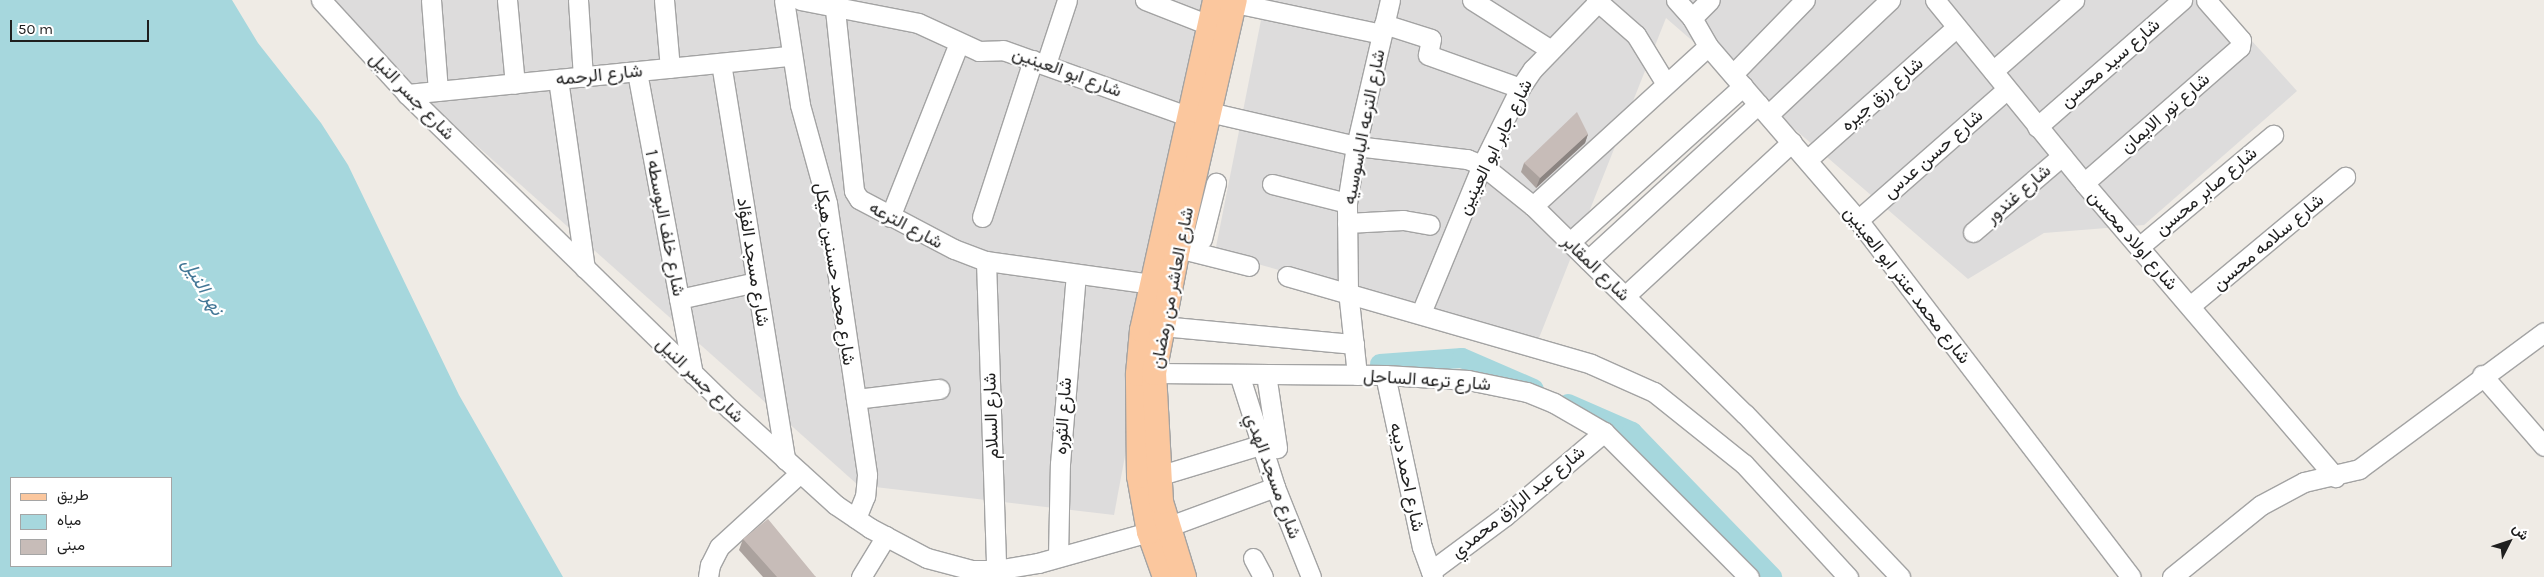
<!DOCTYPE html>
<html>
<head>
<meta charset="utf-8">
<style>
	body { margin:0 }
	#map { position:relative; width:2544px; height:577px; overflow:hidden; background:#efebe5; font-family:Karla,Vazirmatn,sans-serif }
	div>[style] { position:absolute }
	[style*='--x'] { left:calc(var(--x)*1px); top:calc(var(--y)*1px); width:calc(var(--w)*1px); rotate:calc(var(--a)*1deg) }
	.residential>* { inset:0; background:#dddcdc }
	.water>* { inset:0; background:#a6d7dd }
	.canal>* { height:20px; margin:-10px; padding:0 10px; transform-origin:10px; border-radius:10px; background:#a6d7dd }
	.roads { filter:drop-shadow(1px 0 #a3a3a3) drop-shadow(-1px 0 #a3a3a3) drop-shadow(0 1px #a3a3a3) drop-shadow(0 -1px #a3a3a3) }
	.minor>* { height:19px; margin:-9.5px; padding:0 9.5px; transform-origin:9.5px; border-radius:9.5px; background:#fff }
	.major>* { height:24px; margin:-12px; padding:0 12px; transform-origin:12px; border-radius:12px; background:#fbc79e }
	.wall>* { inset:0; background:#aba29e }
	.shaded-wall>* { inset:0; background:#8b8481 }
	.building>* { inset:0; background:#c7bcb8 }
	span { translate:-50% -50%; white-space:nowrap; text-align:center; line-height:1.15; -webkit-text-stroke:4.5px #fff; paint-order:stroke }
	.street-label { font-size:18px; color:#1f1f1f }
	.water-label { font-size:19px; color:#437796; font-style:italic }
	.legend { position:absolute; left:10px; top:477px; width:162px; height:90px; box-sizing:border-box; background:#fff; border:1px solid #a5a5a5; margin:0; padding:6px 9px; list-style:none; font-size:15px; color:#1f1f1f }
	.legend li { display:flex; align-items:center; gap:10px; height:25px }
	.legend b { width:25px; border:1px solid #a5a5a5 }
	.north { position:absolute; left:2484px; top:517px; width:50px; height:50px; -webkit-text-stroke:4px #fff; paint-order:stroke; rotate:49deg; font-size:14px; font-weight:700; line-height:20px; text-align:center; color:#1f1f1f }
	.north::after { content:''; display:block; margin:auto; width:18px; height:22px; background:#1f1f1f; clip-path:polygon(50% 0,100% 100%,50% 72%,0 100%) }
	.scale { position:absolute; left:10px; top:20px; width:139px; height:22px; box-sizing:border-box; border:2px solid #1f1f1f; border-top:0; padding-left:6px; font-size:15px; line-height:18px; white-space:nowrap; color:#1f1f1f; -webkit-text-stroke:4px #fff; paint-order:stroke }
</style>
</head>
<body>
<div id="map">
	<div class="residential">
		<div style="clip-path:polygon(313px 0,1210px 0,1114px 515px,858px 485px)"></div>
		<div style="clip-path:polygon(1265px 0,2215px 0,2297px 91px,2144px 225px,2044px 233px,1968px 279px,1666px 18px,1537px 343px,1215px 252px)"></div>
	</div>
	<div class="water">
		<div style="clip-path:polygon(evenodd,0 0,232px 0,258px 43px,321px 123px,348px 165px,459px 395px,563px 577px,0 577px,0 0,11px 478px,171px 478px,171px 566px,11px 566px,11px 478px)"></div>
	</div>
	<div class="canal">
		<div style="--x:1380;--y:364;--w:82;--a:-4.2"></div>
		<div style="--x:1462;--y:358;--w:78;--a:23.3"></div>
		<div style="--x:1568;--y:404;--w:70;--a:23.6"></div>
		<div style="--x:1632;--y:432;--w:202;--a:46"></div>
	</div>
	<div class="roads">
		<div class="minor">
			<div style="--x:321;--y:0;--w:127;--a:47.5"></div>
			<div style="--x:407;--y:94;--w:451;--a:44.3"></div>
			<div style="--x:730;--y:409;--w:143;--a:42.2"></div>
			<div style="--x:836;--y:505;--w:41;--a:34.1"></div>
			<div style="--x:870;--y:528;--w:64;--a:27.8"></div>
			<div style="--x:927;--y:558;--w:47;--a:14.9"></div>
			<div style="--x:972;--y:570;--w:24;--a:0"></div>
			<div style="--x:996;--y:570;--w:43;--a:-9.5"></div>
			<div style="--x:1038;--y:563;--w:134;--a:-15.6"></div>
			<div style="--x:1167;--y:527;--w:115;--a:-20.3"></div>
			<div style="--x:431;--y:0;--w:91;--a:85.6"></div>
			<div style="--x:507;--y:0;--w:84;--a:84.6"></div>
			<div style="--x:578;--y:0;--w:77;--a:86.3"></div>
			<div style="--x:664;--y:0;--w:68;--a:85"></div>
			<div style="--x:784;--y:0;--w:106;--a:81.3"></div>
			<div style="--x:800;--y:105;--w:102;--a:74.6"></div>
			<div style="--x:827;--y:203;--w:275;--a:81.6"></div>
			<div style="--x:867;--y:475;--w:21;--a:95"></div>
			<div style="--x:865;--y:496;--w:24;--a:112"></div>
			<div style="--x:800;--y:0;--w:120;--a:11"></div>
			<div style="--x:918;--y:23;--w:67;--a:24.7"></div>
			<div style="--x:979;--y:51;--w:24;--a:-2"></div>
			<div style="--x:1003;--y:50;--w:199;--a:19.7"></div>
			<div style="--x:834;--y:0;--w:192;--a:84"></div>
			<div style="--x:854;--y:191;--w:9;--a:58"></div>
			<div style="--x:859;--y:199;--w:107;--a:27.8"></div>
			<div style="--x:954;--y:249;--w:34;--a:21"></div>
			<div style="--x:986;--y:261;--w:168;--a:7.9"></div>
			<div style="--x:1145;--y:0;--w:69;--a:21.3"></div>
			<div style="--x:1472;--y:0;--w:93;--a:32.3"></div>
			<div style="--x:1596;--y:0;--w:53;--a:41.2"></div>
			<div style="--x:1636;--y:35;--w:57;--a:58.5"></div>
			<div style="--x:1676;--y:0;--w:24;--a:48"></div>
			<div style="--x:1692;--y:18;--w:32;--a:60"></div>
			<div style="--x:1708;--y:46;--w:230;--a:49.2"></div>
			<div style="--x:1858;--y:220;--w:449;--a:52.6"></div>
			<div style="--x:1935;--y:0;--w:236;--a:50.8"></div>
			<div style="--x:2084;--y:183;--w:387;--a:49.5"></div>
			<div style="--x:1235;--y:3;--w:150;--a:11.9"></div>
			<div style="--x:1692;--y:18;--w:25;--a:-45"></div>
			<div style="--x:1384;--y:24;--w:49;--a:17.7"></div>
			<div style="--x:1431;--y:39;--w:16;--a:101"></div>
			<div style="--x:1428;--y:55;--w:98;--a:19.7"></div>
			<div style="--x:721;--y:63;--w:402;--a:80.8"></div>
			<div style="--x:1046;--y:64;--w:67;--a:-71.8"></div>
			<div style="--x:1993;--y:71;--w:108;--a:-41.2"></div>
			<div style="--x:637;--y:72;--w:307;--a:79.5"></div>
			<div style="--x:1733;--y:74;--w:103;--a:-45.8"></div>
			<div style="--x:558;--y:79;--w:191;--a:81.9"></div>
			<div style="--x:407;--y:94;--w:386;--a:-5.7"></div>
			<div style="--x:1209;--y:112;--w:151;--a:13"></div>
			<div style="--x:1356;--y:146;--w:112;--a:6.7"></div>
			<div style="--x:1467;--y:159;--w:16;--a:22"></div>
			<div style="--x:1482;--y:165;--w:65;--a:38.8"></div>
			<div style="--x:1533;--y:206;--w:297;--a:44.5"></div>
			<div style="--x:1745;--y:414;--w:225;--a:46.4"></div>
			<div style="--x:1768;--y:115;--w:168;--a:-43.3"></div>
			<div style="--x:2037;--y:127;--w:193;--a:-41.2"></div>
			<div style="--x:1807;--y:160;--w:200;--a:-41.6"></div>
			<div style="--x:2084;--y:183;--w:207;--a:-41.1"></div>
			<div style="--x:2240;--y:47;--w:7;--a:-82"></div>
			<div style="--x:2241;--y:40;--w:53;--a:-131.2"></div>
			<div style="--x:1272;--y:184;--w:77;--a:14.2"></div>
			<div style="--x:1533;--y:206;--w:237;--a:-42.4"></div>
			<div style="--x:890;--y:217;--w:187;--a:-68.4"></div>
			<div style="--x:982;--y:217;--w:165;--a:-72"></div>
			<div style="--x:1858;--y:220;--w:198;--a:-41.3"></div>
			<div style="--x:1347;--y:223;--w:56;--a:-3.1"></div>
			<div style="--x:1403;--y:220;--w:27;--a:10"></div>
			<div style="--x:1973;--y:232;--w:117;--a:-40.5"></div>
			<div style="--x:1202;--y:239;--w:58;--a:-76"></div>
			<div style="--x:1570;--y:242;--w:233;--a:-42"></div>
			<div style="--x:2139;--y:247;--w:175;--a:-39.9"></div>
			<div style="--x:1178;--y:248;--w:73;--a:14.2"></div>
			<div style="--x:1588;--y:260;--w:231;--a:-42.5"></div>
			<div style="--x:986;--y:261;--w:309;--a:88.1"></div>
			<div style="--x:1287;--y:276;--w:316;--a:16.1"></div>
			<div style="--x:1591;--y:364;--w:69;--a:24"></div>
			<div style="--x:1654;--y:392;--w:115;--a:38.7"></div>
			<div style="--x:1744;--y:464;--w:154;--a:47.4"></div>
			<div style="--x:1625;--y:296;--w:227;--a:-42.7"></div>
			<div style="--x:679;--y:299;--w:79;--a:-12.4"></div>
			<div style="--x:2190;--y:306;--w:202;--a:-39.8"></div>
			<div style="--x:1421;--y:313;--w:160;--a:-67.6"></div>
			<div style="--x:1482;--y:165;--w:86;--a:-63.7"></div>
			<div style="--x:1520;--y:88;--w:23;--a:-56"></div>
			<div style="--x:1533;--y:69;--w:93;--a:-45.9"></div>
			<div style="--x:1162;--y:326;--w:193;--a:5.4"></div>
			<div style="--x:1154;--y:373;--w:231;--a:0.5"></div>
			<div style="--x:1385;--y:375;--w:83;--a:3.4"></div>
			<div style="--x:1468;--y:380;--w:60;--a:11.5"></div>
			<div style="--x:1527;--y:392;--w:29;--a:22"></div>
			<div style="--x:1554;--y:403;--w:58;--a:30.1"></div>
			<div style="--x:1604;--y:432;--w:205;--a:45"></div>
			<div style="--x:1239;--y:374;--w:119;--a:72.3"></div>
			<div style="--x:1275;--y:487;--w:97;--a:68.2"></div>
			<div style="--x:1266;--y:374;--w:75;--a:81.5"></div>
			<div style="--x:1357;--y:375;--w:84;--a:-96.1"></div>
			<div style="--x:1348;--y:291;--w:88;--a:-90.7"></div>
			<div style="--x:1347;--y:203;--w:58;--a:-81"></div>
			<div style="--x:1356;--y:146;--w:150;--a:-76.9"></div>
			<div style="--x:1385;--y:375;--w:176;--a:77.9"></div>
			<div style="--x:1422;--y:547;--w:32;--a:70"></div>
			<div style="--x:2482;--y:375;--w:94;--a:48.9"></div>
			<div style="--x:856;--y:399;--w:84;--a:-6.9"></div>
			<div style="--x:1158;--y:476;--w:107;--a:-16.9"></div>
			<div style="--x:1058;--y:557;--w:93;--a:-88.8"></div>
			<div style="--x:1060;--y:464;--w:190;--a:-85.2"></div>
			<div style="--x:1253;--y:558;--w:21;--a:62"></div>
			<div style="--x:1431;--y:571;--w:92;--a:-36.6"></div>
			<div style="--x:1505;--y:516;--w:130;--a:-40.3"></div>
			<div style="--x:708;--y:577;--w:12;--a:-81"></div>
			<div style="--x:710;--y:565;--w:20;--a:-63"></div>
			<div style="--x:719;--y:547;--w:110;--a:-42.4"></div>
			<div style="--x:861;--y:577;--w:48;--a:-58.6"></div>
			<div style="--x:2172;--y:577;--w:114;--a:-39"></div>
			<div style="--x:2261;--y:505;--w:49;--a:-28.1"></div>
			<div style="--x:2304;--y:482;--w:57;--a:-13.3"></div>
			<div style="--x:2359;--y:469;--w:230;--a:-36.5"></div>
		</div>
		<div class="major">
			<div style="--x:1165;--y:577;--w:48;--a:-109.6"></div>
			<div style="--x:1149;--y:532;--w:57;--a:-100.1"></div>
			<div style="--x:1139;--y:476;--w:102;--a:-90.6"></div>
			<div style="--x:1138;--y:374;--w:44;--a:-84.8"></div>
			<div style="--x:1142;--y:330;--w:338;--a:-77.5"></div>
			<div style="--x:1184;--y:577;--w:78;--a:-107"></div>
			<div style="--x:1161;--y:502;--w:129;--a:-93.1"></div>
			<div style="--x:1154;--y:373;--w:127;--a:-79.1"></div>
			<div style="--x:1178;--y:248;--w:254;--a:-77.1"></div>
		</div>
	</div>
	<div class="wall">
		<div style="clip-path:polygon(1588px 134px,1585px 143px,1536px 188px,1521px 172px,1524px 163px)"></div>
		<div style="clip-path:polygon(743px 539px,816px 577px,763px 577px,739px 550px)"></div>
	</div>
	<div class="shaded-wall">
		<div style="clip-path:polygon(1588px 134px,1585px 143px,1536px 188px,1540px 178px)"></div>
	</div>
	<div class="building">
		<div style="clip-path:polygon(1577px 112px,1588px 134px,1540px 178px,1524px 163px)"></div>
		<div style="clip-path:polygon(768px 519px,815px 576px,816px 577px,777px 577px,743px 539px)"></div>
	</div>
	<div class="street-label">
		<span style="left:2110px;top:63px;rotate:-41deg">شارع سيد محسن</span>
		<span style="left:1067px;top:72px;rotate:20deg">شارع ابو العينين</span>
		<span style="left:599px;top:75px;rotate:-6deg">شارع الرحمه</span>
		<span style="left:1882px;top:94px;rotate:-41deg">شارع رزق جيره</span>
		<span style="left:412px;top:96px;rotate:46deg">شارع جسر النيل</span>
		<span style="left:2165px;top:113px;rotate:-41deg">شارع نور الايمان</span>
		<span style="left:1364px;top:127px;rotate:-79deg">شارع الترعه الباسوسيه</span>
		<span style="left:1495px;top:147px;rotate:-64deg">شارع جابر ابو العينين</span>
		<span style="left:1933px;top:154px;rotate:-41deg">شارع حسن عدس</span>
		<span style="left:2206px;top:191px;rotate:-40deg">شارع صابر محسن</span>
		<span style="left:2018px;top:194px;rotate:-41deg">شارع غندور</span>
		<span style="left:665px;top:223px;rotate:79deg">شارع خلف البوسطه 1</span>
		<span style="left:906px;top:225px;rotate:28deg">شارع الترعه</span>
		<span style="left:2133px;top:240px;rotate:49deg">شارع اولاد محسن</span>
		<span style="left:2268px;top:242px;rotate:-40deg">شارع سلامه محسن</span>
		<span style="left:753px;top:262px;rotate:81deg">شارع مسجد الفؤاد</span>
		<span style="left:1596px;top:268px;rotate:44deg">شارع المقابر</span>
		<span style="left:835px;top:274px;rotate:81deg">شارع محمد حسنين هيكل</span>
		<span style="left:1907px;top:285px;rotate:52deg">شارع محمد عنتر ابو العينين</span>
		<span style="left:1172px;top:288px;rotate:-79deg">شارع العاشر من رمضان</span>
		<span style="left:700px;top:380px;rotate:44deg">شارع جسر النيل</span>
		<span style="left:1427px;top:380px;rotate:4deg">شارع ترعه الساحل</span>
		<span style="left:991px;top:416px;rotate:-92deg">شارع السلام</span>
		<span style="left:1063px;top:416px;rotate:-86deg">شارع الثوره</span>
		<span style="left:1273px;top:476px;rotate:70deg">شارع مسجد الهدي</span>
		<span style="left:1407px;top:477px;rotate:78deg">شارع احمد ديبه</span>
		<span style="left:1518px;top:502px;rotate:-39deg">شارع عبد الرازق محمدي</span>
	</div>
	<div class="water-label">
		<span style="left:202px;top:287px;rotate:59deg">نهر النيل</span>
	</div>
	<ul class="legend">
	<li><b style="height:6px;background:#fbc79e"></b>طريق</li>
	<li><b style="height:14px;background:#a6d7dd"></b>مياه</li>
	<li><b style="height:14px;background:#c7bcb8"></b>مبنى</li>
	</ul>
	<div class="north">ش</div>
	<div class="scale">50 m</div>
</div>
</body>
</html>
